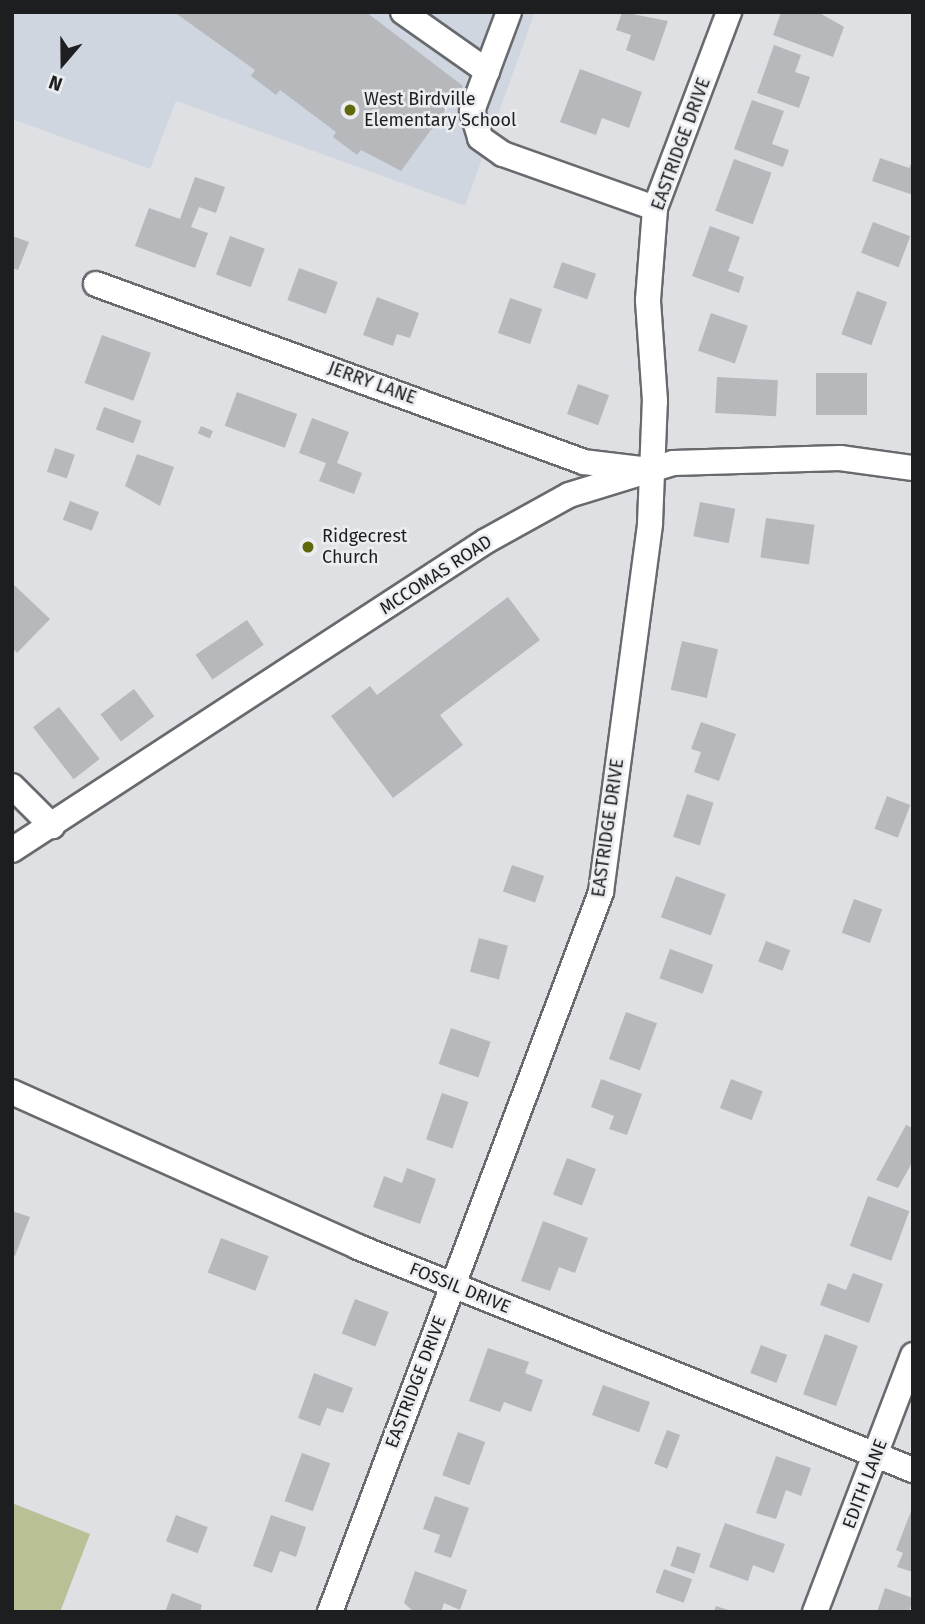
<!DOCTYPE html>
<html>
<head>
<meta charset="utf-8">
<style>
	body { margin:0 }
	#map { position:relative; width:925px; height:1624px; overflow:hidden; background:#dee0e4; font-family:"Fira Sans",sans-serif }
	div>[style] { position:absolute }
	[style*='--x'] { left:calc(var(--x)*1px); top:calc(var(--y)*1px); width:calc(var(--w)*1px); rotate:calc(var(--a)*1deg) }
	.built>* { inset:0; background:#d0d6e0 }
	.green>* { inset:0; background:#b9c096 }
	.building>* { inset:0; background:#b6b8bc; transform-origin:0 0 }
	.roads { filter:drop-shadow(2px 0 #686a6e) drop-shadow(-2px 0 #686a6e) drop-shadow(0 2px #686a6e) drop-shadow(0 -2px #686a6e) }
	.minor>* { height:24px; margin:-12px; padding:0 12px; transform-origin:12px; border-radius:12px; background:#fff }
	.dots>* { width:19px; height:19px; translate:-50% -50%; box-sizing:border-box; border:4px solid #ebedf1; border-radius:50% }
	span { translate:-50% -50%; white-space:nowrap; text-align:center; line-height:1.15; -webkit-text-stroke:5px #ebedf1; paint-order:stroke }
	.poi-label { font-size:18px; color:#1d1e1f }
	.left { translate:0 -50%; text-align:left }
	.street-label { font-size:18px; color:#1d1e1f }
	.frame { position:absolute; inset:0; border:14px solid #1d1e1f; pointer-events:none }
	.north { position:absolute; left:28px; top:28px; width:70px; height:70px; -webkit-text-stroke:5px #ebedf1; paint-order:stroke; rotate:200deg; font-size:19px; font-weight:700; line-height:28px; text-align:center; color:#1d1e1f }
	.north::after { content:''; display:block; margin:auto; width:24px; height:32px; background:#1d1e1f; clip-path:polygon(50% 0,100% 100%,50% 72%,0 100%) }
</style>
</head>
<body>
<div id="map">
	<div class="built">
		<div style="clip-path:polygon(12px 12px,535px 12px,465px 206px,176px 101px,150px 169px,12px 119px)"></div>
	</div>
	<div class="green">
		<div style="clip-path:polygon(12px 1503px,90px 1534px,60px 1612px,12px 1612px)"></div>
	</div>
	<div class="building">
		<div style="clip-path:polygon(174px 12px,366px 12px,463px 86px,401px 171px,361px 150px,357px 155px,333px 137px,336px 132px,280px 90px,276px 95px,251px 76px,255px 70px)"></div>
		<div style="clip-path:polygon(622px 12px,668px 21px,654px 61px,626px 50px,631px 35px,616px 30px)"></div>
		<div style="clip-path:polygon(781px 12px,818px 12px,844px 27px,833px 57px,773px 35px)"></div>
		<div style="clip-path:polygon(774px 45px,801px 55px,795px 72px,810px 77px,799px 108px,757px 93px)"></div>
		<div style="clip-path:polygon(580px 69px,642px 92px,629px 128px,602px 118px,596px 135px,560px 122px)"></div>
		<div style="clip-path:polygon(752px 100px,784px 111px,772px 144px,789px 150px,783px 167px,734px 149px)"></div>
		<div style="clip-path:polygon(880px 158px,909px 168px,913px 160px,913px 195px,872px 181px)"></div>
		<div style="left:734px;top:159px;width:40px;height:55px;rotate:20deg"></div>
		<div style="clip-path:polygon(195px 177px,225px 187px,216px 213px,199px 207px,191px 227px,208px 233px,195px 268px,135px 246px,149px 208px,180px 219px)"></div>
		<div style="left:873px;top:222px;width:40px;height:33px;rotate:21deg"></div>
		<div style="clip-path:polygon(710px 226px,740px 237px,728px 271px,744px 277px,739px 293px,692px 276px)"></div>
		<div style="clip-path:polygon(12px 236px,29px 242px,18px 270px,12px 268px)"></div>
		<div style="left:230px;top:236px;width:37px;height:41px;rotate:20deg"></div>
		<div style="left:562px;top:262px;width:36px;height:27px;rotate:19deg"></div>
		<div style="left:299px;top:268px;width:41px;height:34px;rotate:20deg"></div>
		<div style="left:857px;top:291px;width:32px;height:46px;rotate:20deg"></div>
		<div style="clip-path:polygon(377px 297px,419px 313px,410px 338px,397px 334px,393px 346px,363px 335px)"></div>
		<div style="left:510px;top:298px;width:34px;height:37px;rotate:19deg"></div>
		<div style="left:711px;top:313px;width:39px;height:40px;rotate:19deg"></div>
		<div style="left:102px;top:335px;width:52px;height:51px;rotate:20deg"></div>
		<div style="left:816px;top:373px;width:51px;height:42px"></div>
		<div style="left:717px;top:377px;width:61px;height:36px;rotate:3deg"></div>
		<div style="left:578px;top:384px;width:33px;height:32px;rotate:20deg"></div>
		<div style="left:237px;top:392px;width:64px;height:36px;rotate:20deg"></div>
		<div style="left:104px;top:407px;width:40px;height:24px;rotate:20deg"></div>
		<div style="clip-path:polygon(312px 418px,349px 432px,337px 463px,362px 473px,354px 494px,319px 481px,326px 463px,299px 453px)"></div>
		<div style="left:201px;top:426px;width:13px;height:8px;rotate:23deg"></div>
		<div style="left:55px;top:448px;width:21px;height:25px;rotate:19deg"></div>
		<div style="clip-path:polygon(137px 454px,174px 467px,160px 506px,125px 486px)"></div>
		<div style="left:70px;top:501px;width:31px;height:20px;rotate:21deg"></div>
		<div style="left:700px;top:502px;width:36px;height:35px;rotate:11deg"></div>
		<div style="left:766px;top:518px;width:49px;height:40px;rotate:8deg"></div>
		<div style="clip-path:polygon(12px 583px,50px 619px,17px 653px,12px 648px)"></div>
		<div style="clip-path:polygon(508px 597px,540px 640px,440px 715px,463px 745px,393px 798px,331px 716px,370px 686px,377px 695px)"></div>
		<div style="left:247px;top:620px;width:30px;height:62px;rotate:56deg"></div>
		<div style="left:682px;top:641px;width:37px;height:50px;rotate:13deg"></div>
		<div style="left:134px;top:689px;width:34px;height:42px;rotate:53deg"></div>
		<div style="left:59px;top:707px;width:66px;height:33px;rotate:52deg"></div>
		<div style="clip-path:polygon(701px 722px,736px 734px,719px 781px,694px 772px,701px 752px,691px 749px)"></div>
		<div style="left:687px;top:794px;width:28px;height:45px;rotate:18deg"></div>
		<div style="left:887px;top:796px;width:25px;height:35px;rotate:21deg"></div>
		<div style="left:512px;top:865px;width:34px;height:28px;rotate:19deg"></div>
		<div style="left:676px;top:876px;width:53px;height:44px;rotate:20deg"></div>
		<div style="left:854px;top:899px;width:30px;height:36px;rotate:20deg"></div>
		<div style="left:479px;top:938px;width:30px;height:35px;rotate:15deg"></div>
		<div style="left:766px;top:941px;width:26px;height:22px;rotate:21deg"></div>
		<div style="left:670px;top:949px;width:46px;height:31px;rotate:20deg"></div>
		<div style="left:626px;top:1012px;width:33px;height:50px;rotate:20deg"></div>
		<div style="left:451px;top:1028px;width:42px;height:38px;rotate:19deg"></div>
		<div style="clip-path:polygon(601px 1079px,642px 1094px,627px 1135px,609px 1129px,614px 1116px,591px 1107px)"></div>
		<div style="left:731px;top:1079px;width:34px;height:31px;rotate:21deg"></div>
		<div style="left:442px;top:1093px;width:28px;height:49px;rotate:19deg"></div>
		<div style="clip-path:polygon(906px 1125px,913px 1128px,913px 1161px,898px 1188px,876px 1180px)"></div>
		<div style="left:567px;top:1158px;width:31px;height:39px;rotate:21deg"></div>
		<div style="clip-path:polygon(407px 1168px,436px 1179px,420px 1224px,373px 1207px,384px 1176px,402px 1183px)"></div>
		<div style="left:868px;top:1196px;width:44px;height:53px;rotate:20deg"></div>
		<div style="clip-path:polygon(12px 1211px,30px 1217px,15px 1256px,12px 1255px)"></div>
		<div style="clip-path:polygon(543px 1221px,588px 1238px,575px 1273px,559px 1267px,550px 1291px,521px 1281px)"></div>
		<div style="left:221px;top:1238px;width:51px;height:37px;rotate:21deg"></div>
		<div style="clip-path:polygon(853px 1273px,883px 1284px,869px 1323px,820px 1305px,828px 1283px,846px 1290px)"></div>
		<div style="left:355px;top:1299px;width:36px;height:37px;rotate:21deg"></div>
		<div style="left:825px;top:1334px;width:35px;height:64px;rotate:20deg"></div>
		<div style="left:761px;top:1345px;width:28px;height:30px;rotate:21deg"></div>
		<div style="clip-path:polygon(488px 1348px,529px 1362px,525px 1373px,543px 1380px,531px 1412px,504px 1402px,500px 1412px,469px 1401px)"></div>
		<div style="clip-path:polygon(314px 1373px,353px 1388px,343px 1413px,327px 1408px,320px 1426px,298px 1418px)"></div>
		<div style="left:603px;top:1385px;width:50px;height:32px;rotate:20deg"></div>
		<div style="left:667px;top:1430px;width:14px;height:36px;rotate:21deg"></div>
		<div style="left:458px;top:1432px;width:29px;height:46px;rotate:20deg"></div>
		<div style="left:302px;top:1453px;width:30px;height:51px;rotate:20deg"></div>
		<div style="clip-path:polygon(776px 1456px,811px 1468px,801px 1496px,786px 1490px,776px 1519px,756px 1513px)"></div>
		<div style="clip-path:polygon(435px 1496px,469px 1508px,451px 1558px,434px 1552px,440px 1535px,423px 1529px)"></div>
		<div style="clip-path:polygon(913px 1506px,913px 1572px,897px 1567px,903px 1553px,896px 1550px)"></div>
		<div style="left:176px;top:1515px;width:34px;height:28px;rotate:21deg"></div>
		<div style="clip-path:polygon(271px 1515px,306px 1527px,296px 1557px,280px 1551px,272px 1573px,253px 1566px)"></div>
		<div style="clip-path:polygon(725px 1523px,785px 1544px,774px 1573px,753px 1565px,748px 1581px,709px 1567px)"></div>
		<div style="left:677px;top:1546px;width:25px;height:21px;rotate:18deg"></div>
		<div style="left:664px;top:1569px;width:30px;height:25px;rotate:20deg"></div>
		<div style="clip-path:polygon(415px 1571px,467px 1590px,460px 1610px,444px 1603px,441px 1612px,414px 1612px,404px 1603px)"></div>
		<div style="clip-path:polygon(885px 1588px,913px 1598px,909px 1612px,877px 1612px)"></div>
		<div style="clip-path:polygon(172px 1593px,202px 1605px,200px 1612px,165px 1612px)"></div>
		<div style="clip-path:polygon(716px 1606px,731px 1611px,731px 1612px,714px 1612px)"></div>
	</div>
	<div class="roads">
		<div class="minor">
			<div style="--x:403;--y:12;--w:103;--a:35.1"></div>
			<div style="--x:509;--y:12;--w:106;--a:110.5"></div>
			<div style="--x:472;--y:111;--w:28;--a:73"></div>
			<div style="--x:480;--y:138;--w:28;--a:35"></div>
			<div style="--x:503;--y:154;--w:161;--a:19.6"></div>
			<div style="--x:96;--y:284;--w:519;--a:20.04"></div>
			<div style="--x:584;--y:462;--w:58;--a:6.9"></div>
			<div style="--x:12;--y:786;--w:57;--a:45"></div>
			<div style="--x:12;--y:850;--w:566;--a:-33.1"></div>
			<div style="--x:486;--y:541;--w:95;--a:-29"></div>
			<div style="--x:569;--y:495;--w:109;--a:-17.1"></div>
			<div style="--x:673;--y:463;--w:167;--a:-1.7"></div>
			<div style="--x:840;--y:458;--w:74;--a:7.8"></div>
			<div style="--x:12;--y:1092;--w:379;--a:24.1"></div>
			<div style="--x:358;--y:1247;--w:598;--a:21.89"></div>
			<div style="--x:330;--y:1612;--w:769;--a:-69.37"></div>
			<div style="--x:601;--y:892;--w:372;--a:-82.4"></div>
			<div style="--x:650;--y:523;--w:122;--a:-87.7"></div>
			<div style="--x:655;--y:401;--w:101;--a:-94"></div>
			<div style="--x:648;--y:300;--w:92;--a:-85.6"></div>
			<div style="--x:655;--y:208;--w:210;--a:-69.3"></div>
			<div style="--x:815;--y:1612;--w:275;--a:-69.1"></div>
		</div>
	</div>
	<div class="dots">
		<div style="left:350px;top:110px;background:#60680b"></div>
		<div style="left:308px;top:547px;background:#60680b"></div>
	</div>
	<div class="poi-label">
		<span class="left" style="left:364px;top:110px">West Birdville<br>Elementary School</span>
		<span class="left" style="left:322px;top:547px">Ridgecrest<br>Church</span>
	</div>
	<div class="street-label">
		<span style="left:681px;top:144px;rotate:-70deg">EASTRIDGE DRIVE</span>
		<span style="left:372px;top:383px;rotate:20deg">JERRY LANE</span>
		<span style="left:436px;top:575px;rotate:-33deg">MCCOMAS ROAD</span>
		<span style="left:608px;top:828px;rotate:-82deg">EASTRIDGE DRIVE</span>
		<span style="left:460px;top:1288px;rotate:22deg">FOSSIL DRIVE</span>
		<span style="left:416px;top:1382px;rotate:-69deg">EASTRIDGE DRIVE</span>
		<span style="left:865px;top:1484px;rotate:-69deg">EDITH LANE</span>
	</div>
	<div class="frame"></div>
	<div class="north">N</div>
</div>
</body>
</html>
